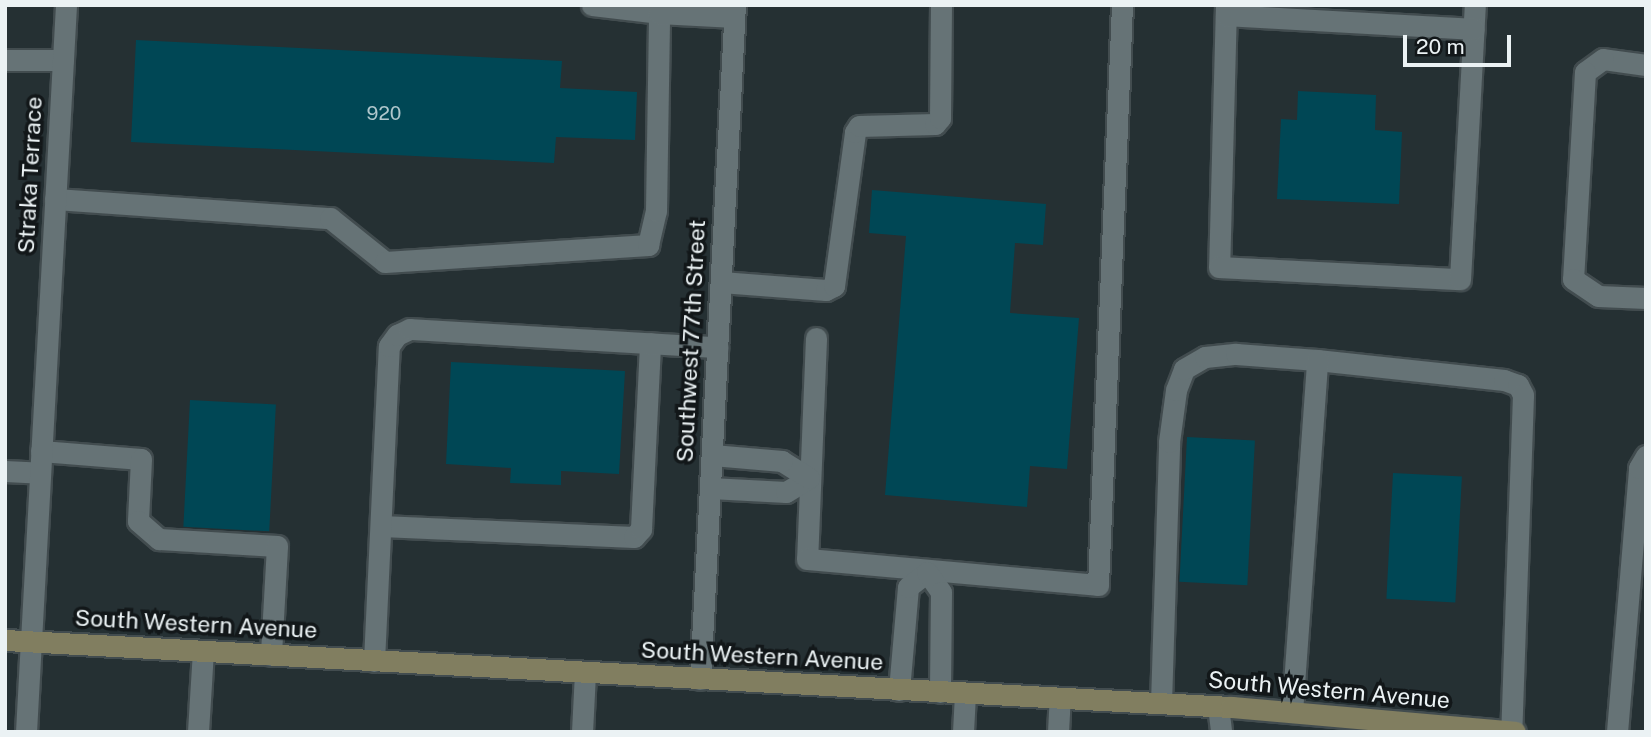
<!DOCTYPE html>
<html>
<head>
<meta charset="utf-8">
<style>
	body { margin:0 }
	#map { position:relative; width:1651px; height:737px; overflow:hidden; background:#253033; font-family:"Public Sans",sans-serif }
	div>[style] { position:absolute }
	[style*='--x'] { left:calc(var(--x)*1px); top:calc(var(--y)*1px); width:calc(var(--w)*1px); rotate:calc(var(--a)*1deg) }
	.building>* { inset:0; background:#004755; transform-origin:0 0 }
	.roads { filter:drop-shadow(2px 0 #424c4f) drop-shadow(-2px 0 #424c4f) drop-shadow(0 2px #424c4f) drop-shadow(0 -2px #424c4f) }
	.service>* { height:21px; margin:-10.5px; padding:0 10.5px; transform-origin:10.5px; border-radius:10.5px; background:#667376 }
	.minor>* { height:21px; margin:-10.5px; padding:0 10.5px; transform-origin:10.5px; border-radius:10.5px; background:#667376 }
	.tertiary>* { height:21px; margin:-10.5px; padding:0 10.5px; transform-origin:10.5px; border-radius:10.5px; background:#667376 }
	.secondary>* { height:21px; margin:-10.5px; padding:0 10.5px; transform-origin:10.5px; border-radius:10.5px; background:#817e60 }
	span { translate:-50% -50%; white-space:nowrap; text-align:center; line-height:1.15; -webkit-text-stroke:7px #121719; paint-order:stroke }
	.number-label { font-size:19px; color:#b0c7cc }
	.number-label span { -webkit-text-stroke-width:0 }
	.street-label { font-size:23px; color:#ebf2f4 }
	.frame { position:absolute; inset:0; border:7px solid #ebf2f4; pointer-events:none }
	.scale { position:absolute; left:1403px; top:35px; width:108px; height:32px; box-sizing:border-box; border:4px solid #ebf2f4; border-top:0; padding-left:9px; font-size:21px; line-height:24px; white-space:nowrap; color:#ebf2f4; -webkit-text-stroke:5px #121719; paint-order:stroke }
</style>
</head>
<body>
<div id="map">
	<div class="building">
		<div style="clip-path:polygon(136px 40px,562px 61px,560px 88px,637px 92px,635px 140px,556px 137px,554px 163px,131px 142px)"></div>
		<div style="clip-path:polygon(1298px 91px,1376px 95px,1375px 130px,1402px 132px,1399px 204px,1277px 199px,1281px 119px,1297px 120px)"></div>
		<div style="clip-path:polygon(872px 190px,1046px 204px,1043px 245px,1015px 243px,1010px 313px,1079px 318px,1067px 469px,1030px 466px,1027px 507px,885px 495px,906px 236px,869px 233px)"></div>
		<div style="clip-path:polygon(451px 362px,625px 371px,619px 474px,561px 471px,561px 485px,510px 483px,511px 468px,446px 464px)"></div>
		<div style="left:190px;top:400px;width:86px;height:127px;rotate:3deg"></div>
		<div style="left:1187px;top:437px;width:68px;height:145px;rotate:3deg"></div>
		<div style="left:1393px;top:473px;width:69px;height:126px;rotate:3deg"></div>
	</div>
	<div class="roads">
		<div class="service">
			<div style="--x:592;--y:5;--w:67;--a:6.8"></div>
			<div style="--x:1226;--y:5;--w:262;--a:91.5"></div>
			<div style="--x:1219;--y:267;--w:241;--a:2.9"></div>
			<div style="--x:1460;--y:279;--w:274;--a:-86.9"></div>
			<div style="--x:1226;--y:15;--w:248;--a:3.2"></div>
			<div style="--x:5;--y:60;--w:58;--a:0"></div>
			<div style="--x:1646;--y:65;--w:43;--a:-172.1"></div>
			<div style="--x:1603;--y:59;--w:22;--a:144"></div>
			<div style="--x:1585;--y:72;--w:207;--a:93.3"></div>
			<div style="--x:1573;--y:279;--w:30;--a:34"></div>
			<div style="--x:1598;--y:296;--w:48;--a:2.4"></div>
			<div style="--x:55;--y:199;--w:276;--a:4"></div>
			<div style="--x:330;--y:218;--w:70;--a:38.7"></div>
			<div style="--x:385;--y:262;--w:264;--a:-3.7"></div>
			<div style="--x:648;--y:245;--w:35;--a:-77"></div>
			<div style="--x:656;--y:211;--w:198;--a:-89.1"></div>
			<div style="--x:659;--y:13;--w:75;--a:3.1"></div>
			<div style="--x:721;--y:282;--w:105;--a:4.4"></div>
			<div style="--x:826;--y:290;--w:9;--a:-27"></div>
			<div style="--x:834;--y:286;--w:155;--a:-82.2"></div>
			<div style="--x:855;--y:132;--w:7;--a:-56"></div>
			<div style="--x:859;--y:126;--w:76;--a:-1.5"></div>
			<div style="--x:935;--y:124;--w:8;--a:-50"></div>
			<div style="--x:940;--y:118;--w:113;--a:-89.5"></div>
			<div style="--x:816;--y:338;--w:221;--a:92.3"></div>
			<div style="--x:807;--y:559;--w:292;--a:5.1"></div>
			<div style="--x:1098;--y:585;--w:580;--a:-87.63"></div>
			<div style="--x:41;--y:451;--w:100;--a:4.6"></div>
			<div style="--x:141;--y:459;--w:62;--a:92.8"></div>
			<div style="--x:138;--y:521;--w:28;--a:41"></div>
			<div style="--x:159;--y:539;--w:118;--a:3.4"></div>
			<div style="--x:277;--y:546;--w:109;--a:93.2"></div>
			<div style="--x:5;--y:471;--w:35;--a:3"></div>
			<div style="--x:710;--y:488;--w:76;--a:3"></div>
			<div style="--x:786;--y:492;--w:27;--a:-31"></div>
			<div style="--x:809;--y:478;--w:32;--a:-148"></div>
			<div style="--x:782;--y:461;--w:70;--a:-175.1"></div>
			<div style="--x:381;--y:526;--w:253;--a:2.5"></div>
			<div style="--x:634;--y:537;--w:11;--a:-49"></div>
			<div style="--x:641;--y:529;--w:186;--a:-87.2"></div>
			<div style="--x:374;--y:661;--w:315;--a:-87.3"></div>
			<div style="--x:389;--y:346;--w:14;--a:-54"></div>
			<div style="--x:397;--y:335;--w:14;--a:-25"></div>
			<div style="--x:410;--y:329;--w:308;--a:3.4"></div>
			<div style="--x:899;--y:690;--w:103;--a:-85"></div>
			<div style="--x:908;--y:587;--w:24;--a:-38"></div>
			<div style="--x:927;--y:572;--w:24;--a:55"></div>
			<div style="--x:941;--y:592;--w:100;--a:90.6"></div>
			<div style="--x:1161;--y:703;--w:261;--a:-88.2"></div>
			<div style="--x:1169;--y:442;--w:52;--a:-82.3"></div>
			<div style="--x:1176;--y:390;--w:22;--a:-69"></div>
			<div style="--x:1184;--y:369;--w:24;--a:-30"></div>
			<div style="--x:1205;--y:357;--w:31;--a:-6"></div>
			<div style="--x:1236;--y:354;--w:81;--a:4.2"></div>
			<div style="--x:1317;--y:360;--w:188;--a:6.1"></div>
			<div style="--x:1504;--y:380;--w:15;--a:20"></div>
			<div style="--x:1518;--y:385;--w:11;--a:63"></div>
			<div style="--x:1523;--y:395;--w:336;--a:92"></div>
			<div style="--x:1218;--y:706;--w:26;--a:83"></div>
			<div style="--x:1292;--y:712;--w:353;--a:-85.9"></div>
			<div style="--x:26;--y:732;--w:91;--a:-86.9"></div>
			<div style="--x:198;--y:732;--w:81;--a:-86.5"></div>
			<div style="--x:582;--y:732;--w:59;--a:-87.1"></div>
			<div style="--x:963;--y:732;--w:39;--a:-87"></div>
			<div style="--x:1058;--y:732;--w:34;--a:-87"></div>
			<div style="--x:1617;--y:732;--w:265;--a:-85.2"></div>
			<div style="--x:1639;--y:468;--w:14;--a:-60"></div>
		</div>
		<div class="minor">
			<div style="--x:700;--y:679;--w:675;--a:-87.03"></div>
		</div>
		<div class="tertiary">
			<div style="--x:31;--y:641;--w:637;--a:-86.85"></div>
		</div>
		<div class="secondary">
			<div style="--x:5;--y:640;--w:1228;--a:3.13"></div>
			<div style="--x:1231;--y:707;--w:285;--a:5"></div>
		</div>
	</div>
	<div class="number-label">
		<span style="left:384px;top:114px">920</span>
	</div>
	<div class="street-label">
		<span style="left:30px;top:175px;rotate:-87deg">Straka Terrace</span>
		<span style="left:691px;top:341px;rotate:-87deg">Southwest 77th Street</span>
		<span style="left:196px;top:624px;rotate:3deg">South Western Avenue</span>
		<span style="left:762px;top:656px;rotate:3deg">South Western Avenue</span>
		<span style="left:1329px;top:690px;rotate:5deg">South Western Avenue</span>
	</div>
	<div class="frame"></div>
	<div class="scale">20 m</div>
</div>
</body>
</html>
